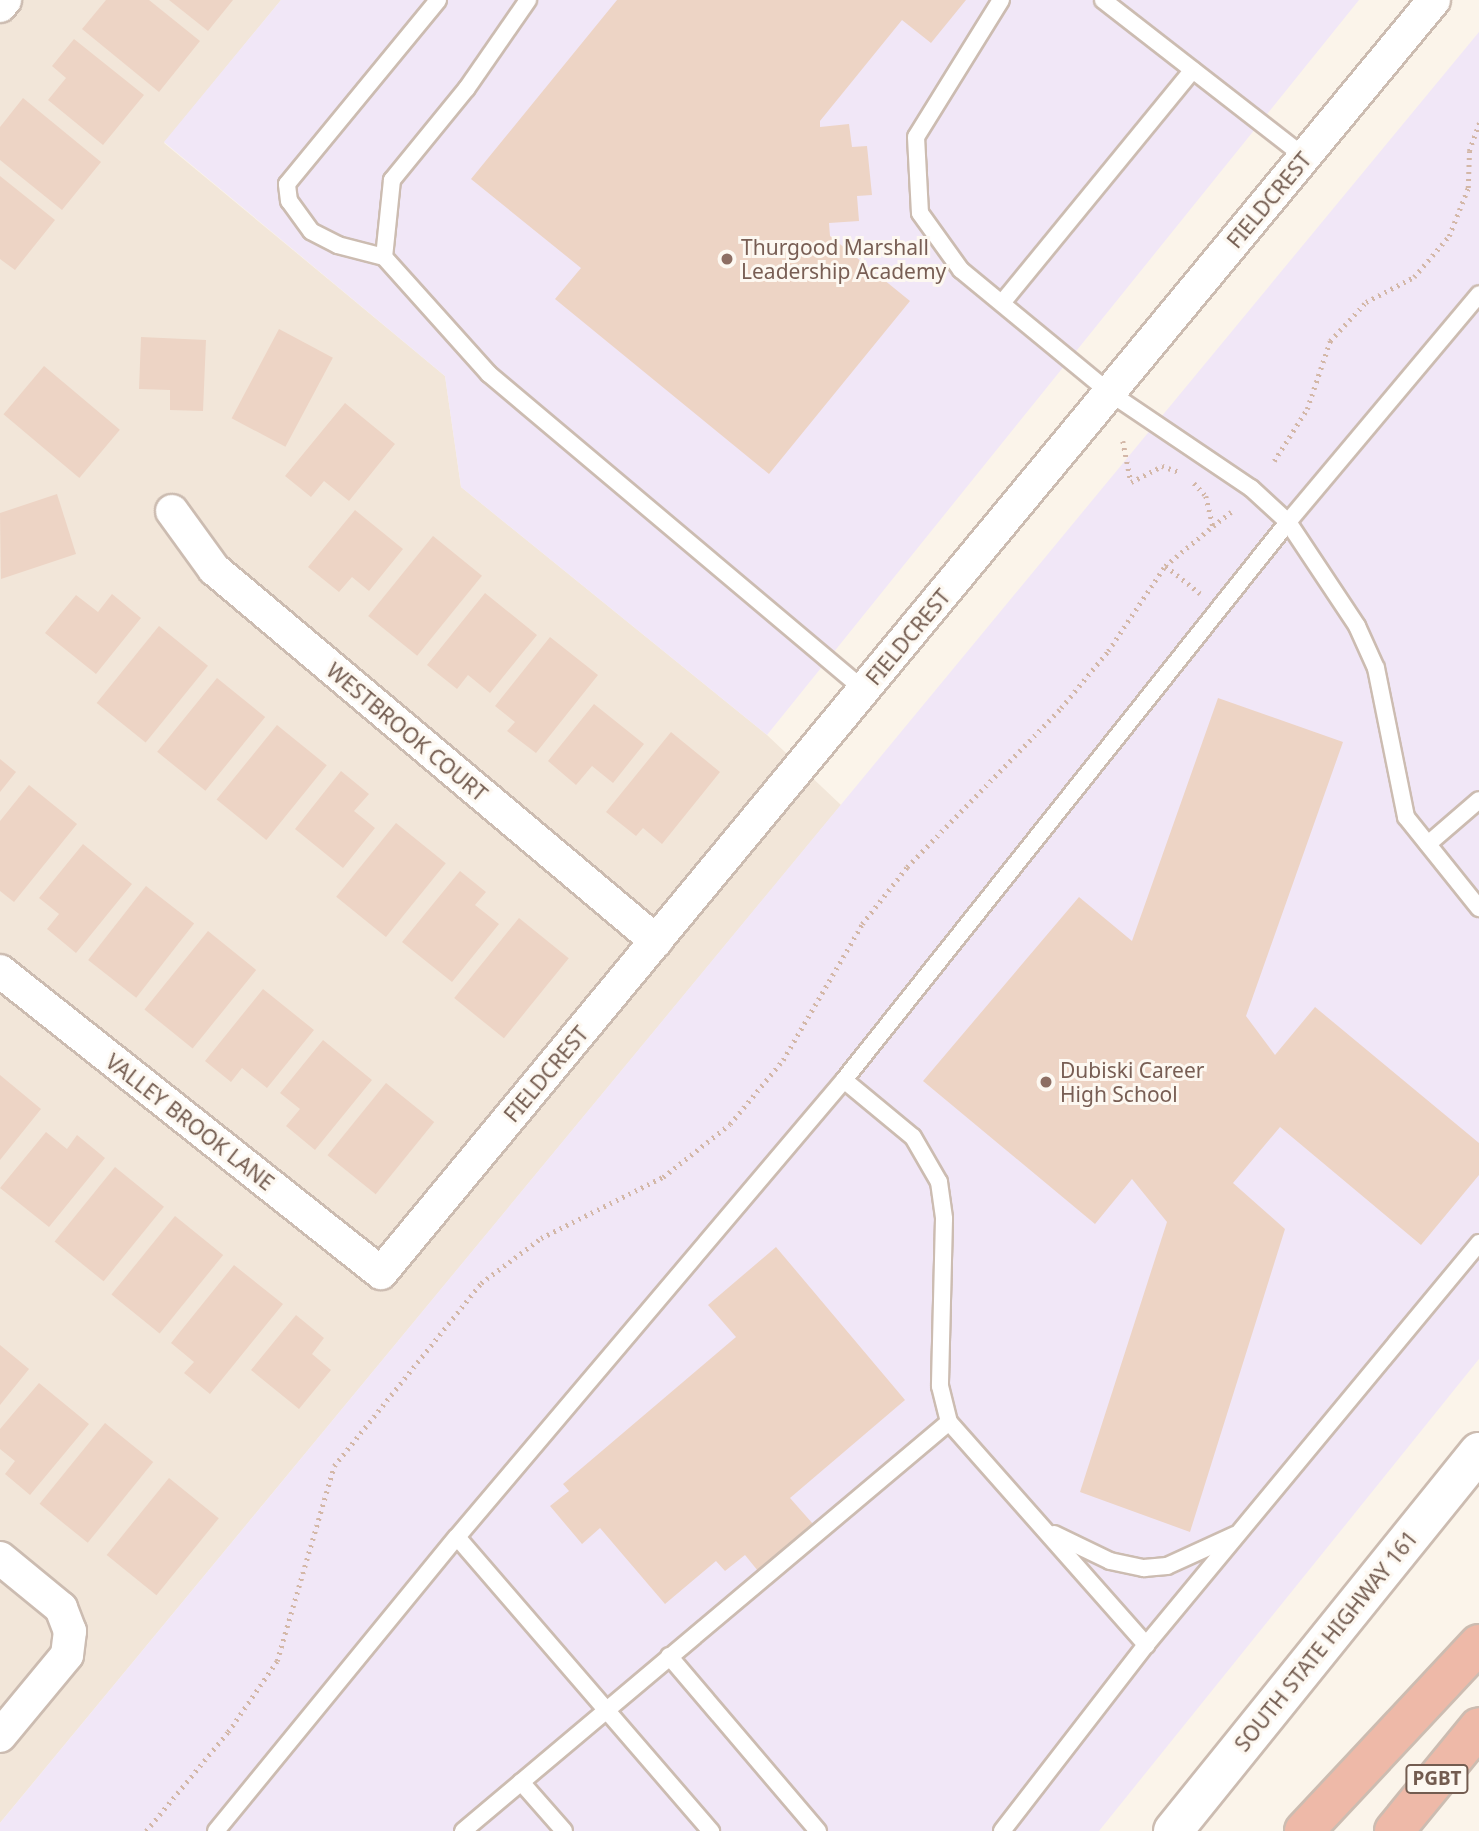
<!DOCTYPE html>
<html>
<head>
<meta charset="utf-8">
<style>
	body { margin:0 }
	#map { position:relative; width:1479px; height:1831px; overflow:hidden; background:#fbf4ea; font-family:"Noto Sans",sans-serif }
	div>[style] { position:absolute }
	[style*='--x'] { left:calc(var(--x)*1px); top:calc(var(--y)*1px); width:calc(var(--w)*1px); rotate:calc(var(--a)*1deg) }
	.residential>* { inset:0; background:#f2e6d9 }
	.education>* { inset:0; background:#f1e7f7 }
	.building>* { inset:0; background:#edd4c5; transform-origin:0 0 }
	.path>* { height:4.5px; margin-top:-2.25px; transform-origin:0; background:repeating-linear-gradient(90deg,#d3b7a7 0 2px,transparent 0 7px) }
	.roads { filter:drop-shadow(2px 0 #ccbcb1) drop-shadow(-2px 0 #ccbcb1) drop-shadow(0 2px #ccbcb1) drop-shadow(0 -2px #ccbcb1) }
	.service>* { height:16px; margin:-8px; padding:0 8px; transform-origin:8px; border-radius:8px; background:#fff }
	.minor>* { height:32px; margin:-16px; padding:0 16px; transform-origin:16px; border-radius:16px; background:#fff }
	.secondary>* { height:38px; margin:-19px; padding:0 19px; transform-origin:19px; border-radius:19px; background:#fff }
	.motorway>* { height:38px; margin:-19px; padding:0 19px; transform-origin:19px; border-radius:19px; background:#eeb9a8 }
	.dots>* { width:19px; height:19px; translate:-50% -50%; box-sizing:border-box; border:4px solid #fdf8f1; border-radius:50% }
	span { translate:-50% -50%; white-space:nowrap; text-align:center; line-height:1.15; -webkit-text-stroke:6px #fdf8f1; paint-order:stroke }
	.shield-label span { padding:2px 5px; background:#fdf8f1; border:2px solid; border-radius:5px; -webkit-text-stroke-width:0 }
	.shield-label { font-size:19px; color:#735c50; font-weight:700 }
	.street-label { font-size:21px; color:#735c50 }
	.education-label { font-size:21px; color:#785e54 }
	.left { translate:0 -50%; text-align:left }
</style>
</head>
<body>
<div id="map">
	<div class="residential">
		<div style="clip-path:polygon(0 0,281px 0,164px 143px,445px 376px,461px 487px,767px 735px,841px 805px,0 1823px)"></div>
	</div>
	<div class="education">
		<div style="clip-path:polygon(281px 0,1359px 0,767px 735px,461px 487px,445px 376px,164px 142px)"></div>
		<div style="clip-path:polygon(1479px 32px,1479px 1359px,1099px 1831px,0 1831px,0 1823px)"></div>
	</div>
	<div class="building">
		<div style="clip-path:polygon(106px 0,149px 0,200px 41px,159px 92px,82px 29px)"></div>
		<div style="clip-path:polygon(169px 0,233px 0,208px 31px)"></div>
		<div style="clip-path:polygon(617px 0,966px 0,931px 43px,902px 20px,820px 121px,820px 127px,849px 124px,852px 147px,867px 146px,872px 195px,857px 196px,859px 221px,829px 223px,830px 236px,910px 301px,769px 474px,555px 299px,581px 268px,471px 179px)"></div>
		<div style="clip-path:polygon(74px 39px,144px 95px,103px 145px,48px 100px,66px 78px,52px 66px)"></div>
		<div style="clip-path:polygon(23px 98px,101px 162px,62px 210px,0 160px,0 127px)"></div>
		<div style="clip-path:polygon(0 176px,55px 220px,15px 270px,0 259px)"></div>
		<div style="left:279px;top:329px;width:61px;height:101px;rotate:28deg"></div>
		<div style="clip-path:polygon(141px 337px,206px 340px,203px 411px,170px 410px,170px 390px,139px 389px)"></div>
		<div style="left:44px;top:366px;width:99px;height:63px;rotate:40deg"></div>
		<div style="clip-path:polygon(345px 403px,395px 444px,349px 501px,324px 481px,311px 497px,285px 476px)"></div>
		<div style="clip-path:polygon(57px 494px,76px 554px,1px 579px,0 513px)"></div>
		<div style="clip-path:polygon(355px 510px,403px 549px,369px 591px,352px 577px,339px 592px,308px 567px)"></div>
		<div style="left:433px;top:536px;width:63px;height:103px;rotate:39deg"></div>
		<div style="clip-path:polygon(485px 593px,537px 635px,490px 693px,468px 675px,457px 689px,427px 665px)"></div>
		<div style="clip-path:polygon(112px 594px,141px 618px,96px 674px,45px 633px,76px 595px,98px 612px)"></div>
		<div style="left:159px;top:626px;width:63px;height:99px;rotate:39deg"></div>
		<div style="clip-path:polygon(550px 637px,598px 675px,536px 753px,507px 731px,515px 722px,495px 706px)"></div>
		<div style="left:217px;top:678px;width:62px;height:95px;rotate:39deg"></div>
		<div style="clip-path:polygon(1218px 698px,1343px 742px,1246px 1016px,1275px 1055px,1315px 1007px,1479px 1143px,1479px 1175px,1421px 1245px,1280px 1127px,1233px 1183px,1285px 1229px,1190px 1532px,1080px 1492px,1167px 1222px,1132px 1179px,1095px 1224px,923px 1081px,1079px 897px,1132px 941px)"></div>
		<div style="clip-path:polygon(594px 704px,644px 744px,613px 783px,592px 766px,576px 785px,548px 761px)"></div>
		<div style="left:277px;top:725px;width:64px;height:96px;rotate:39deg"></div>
		<div style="clip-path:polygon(671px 732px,720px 772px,662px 844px,643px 828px,636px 836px,606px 812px)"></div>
		<div style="clip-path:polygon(0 759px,16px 772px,0 792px)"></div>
		<div style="clip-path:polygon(341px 771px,369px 794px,354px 811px,375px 828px,343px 868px,295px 829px)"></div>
		<div style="clip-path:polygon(29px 785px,77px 824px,14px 902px,0 891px,0 821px)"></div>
		<div style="left:396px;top:823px;width:64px;height:95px;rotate:39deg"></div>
		<div style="clip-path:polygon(83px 844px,132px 884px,76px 953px,47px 929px,59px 914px,39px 898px)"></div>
		<div style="clip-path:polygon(460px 871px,486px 892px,475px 905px,499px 924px,452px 982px,402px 942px)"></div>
		<div style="left:146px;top:886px;width:61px;height:94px;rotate:38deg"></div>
		<div style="left:519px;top:918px;width:64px;height:103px;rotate:39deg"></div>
		<div style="left:208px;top:931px;width:62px;height:101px;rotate:39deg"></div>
		<div style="clip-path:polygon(263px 989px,314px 1030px,267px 1088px,242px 1068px,231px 1082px,205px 1061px)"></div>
		<div style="clip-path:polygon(323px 1040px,372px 1080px,315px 1150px,286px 1126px,300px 1109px,280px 1093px)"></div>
		<div style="clip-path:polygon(0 1075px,41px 1109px,0 1160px)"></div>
		<div style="left:386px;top:1083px;width:62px;height:93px;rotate:39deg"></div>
		<div style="clip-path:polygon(46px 1132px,67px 1149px,77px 1135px,105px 1158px,49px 1227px,0 1188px)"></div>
		<div style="left:115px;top:1167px;width:63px;height:96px;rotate:39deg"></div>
		<div style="left:175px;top:1216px;width:62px;height:101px;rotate:39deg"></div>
		<div style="clip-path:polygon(776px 1247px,905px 1400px,790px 1498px,813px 1524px,758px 1571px,745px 1555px,725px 1571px,716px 1561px,665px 1604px,600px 1528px,582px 1544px,550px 1506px,569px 1491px,563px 1484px,736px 1337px,708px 1305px)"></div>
		<div style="clip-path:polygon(234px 1265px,283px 1304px,210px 1394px,184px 1373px,194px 1362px,171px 1343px)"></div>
		<div style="clip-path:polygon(296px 1315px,324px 1338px,312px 1354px,331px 1370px,299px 1409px,251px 1370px)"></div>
		<div style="clip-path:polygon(0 1345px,29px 1369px,0 1405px)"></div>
		<div style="clip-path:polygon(39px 1383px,89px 1424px,30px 1495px,5px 1474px,15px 1461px,0 1449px,0 1429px)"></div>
		<div style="left:105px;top:1423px;width:62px;height:104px;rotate:39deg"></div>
		<div style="left:169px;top:1478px;width:64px;height:99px;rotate:39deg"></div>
	</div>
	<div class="path">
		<div style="--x:1123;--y:441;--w:42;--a:79"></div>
		<div style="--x:1131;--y:482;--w:35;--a:-27"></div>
		<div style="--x:1162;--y:466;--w:18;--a:19"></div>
		<div style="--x:1274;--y:461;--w:62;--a:-57.6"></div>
		<div style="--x:1307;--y:409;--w:72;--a:-71.3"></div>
		<div style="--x:1330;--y:341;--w:53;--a:-47.3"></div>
		<div style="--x:1366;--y:302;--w:54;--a:-27.5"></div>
		<div style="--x:1414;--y:277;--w:54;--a:-49.5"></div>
		<div style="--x:1449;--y:236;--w:52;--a:-68.4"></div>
		<div style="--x:1468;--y:188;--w:37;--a:-88"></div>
		<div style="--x:1469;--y:151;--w:30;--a:-70"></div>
		<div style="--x:1194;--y:483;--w:18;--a:47"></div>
		<div style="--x:1206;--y:496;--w:31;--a:77"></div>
		<div style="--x:1213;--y:526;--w:23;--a:-38"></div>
		<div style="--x:1200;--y:594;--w:45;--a:-141.3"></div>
		<div style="--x:1165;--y:566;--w:62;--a:-39.8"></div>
		<div style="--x:146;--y:1831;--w:129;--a:-50.4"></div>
		<div style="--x:228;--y:1732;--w:86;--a:-55.4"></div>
		<div style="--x:277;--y:1661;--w:203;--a:-73.7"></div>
		<div style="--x:334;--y:1466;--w:235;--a:-51.2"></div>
		<div style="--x:481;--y:1283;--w:75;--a:-36.9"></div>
		<div style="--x:541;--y:1238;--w:136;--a:-26.6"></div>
		<div style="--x:663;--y:1177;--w:85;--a:-38.3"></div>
		<div style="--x:730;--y:1124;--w:83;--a:-50.4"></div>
		<div style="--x:783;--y:1060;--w:157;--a:-59.8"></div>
		<div style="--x:862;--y:924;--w:73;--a:-51.7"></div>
		<div style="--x:907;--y:867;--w:221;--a:-45.9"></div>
		<div style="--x:1061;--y:708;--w:74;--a:-50.5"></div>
		<div style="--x:1108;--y:651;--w:102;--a:-56.2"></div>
	</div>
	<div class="roads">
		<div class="service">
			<div style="--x:528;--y:0;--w:107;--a:124.7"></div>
			<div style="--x:467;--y:88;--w:119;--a:129.2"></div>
			<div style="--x:392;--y:180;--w:77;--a:95.9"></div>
			<div style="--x:384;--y:257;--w:157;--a:48.1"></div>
			<div style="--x:489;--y:374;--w:490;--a:40.1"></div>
			<div style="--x:1001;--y:0;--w:161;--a:121.8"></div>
			<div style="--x:916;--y:137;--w:76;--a:87"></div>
			<div style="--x:920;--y:213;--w:70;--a:54.3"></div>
			<div style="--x:961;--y:270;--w:193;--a:39.5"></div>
			<div style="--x:1110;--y:393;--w:170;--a:34"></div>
			<div style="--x:1251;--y:488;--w:50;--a:42.6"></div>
			<div style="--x:1288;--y:522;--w:125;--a:56.4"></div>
			<div style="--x:1357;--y:626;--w:46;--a:65.7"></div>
			<div style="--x:1376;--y:668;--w:152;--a:78.6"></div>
			<div style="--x:1406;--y:817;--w:117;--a:51.3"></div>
			<div style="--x:1103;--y:0;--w:256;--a:37.9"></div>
			<div style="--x:384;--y:257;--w:48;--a:-165.4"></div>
			<div style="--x:338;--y:245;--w:30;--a:-153"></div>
			<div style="--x:311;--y:231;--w:37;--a:-126"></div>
			<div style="--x:289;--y:201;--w:17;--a:-97"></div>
			<div style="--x:287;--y:184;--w:238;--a:-50.6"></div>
			<div style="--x:1002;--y:303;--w:301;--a:-50.7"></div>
			<div style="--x:1428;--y:844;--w:67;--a:-40.8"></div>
			<div style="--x:844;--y:1080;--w:89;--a:39.6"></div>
			<div style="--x:913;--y:1137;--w:52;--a:60"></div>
			<div style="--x:939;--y:1182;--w:37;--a:82"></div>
			<div style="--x:944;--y:1219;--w:167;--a:91.4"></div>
			<div style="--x:940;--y:1386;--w:37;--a:76"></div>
			<div style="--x:949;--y:1422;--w:298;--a:48.5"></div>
			<div style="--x:1054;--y:1534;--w:62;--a:25.7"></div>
			<div style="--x:1110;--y:1561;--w:35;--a:12"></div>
			<div style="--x:1144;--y:1568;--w:23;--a:-5"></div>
			<div style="--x:1167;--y:1566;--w:75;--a:-24.5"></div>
			<div style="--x:457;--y:1537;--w:389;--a:49.2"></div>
			<div style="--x:669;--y:1656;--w:230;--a:49.6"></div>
			<div style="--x:521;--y:1782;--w:65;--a:48.7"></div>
			<div style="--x:216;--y:1831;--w:380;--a:-50.7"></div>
			<div style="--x:457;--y:1537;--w:599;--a:-49.74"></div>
			<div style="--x:844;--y:1080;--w:713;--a:-51.49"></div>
			<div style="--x:1288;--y:522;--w:297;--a:-50"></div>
			<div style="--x:463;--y:1831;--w:635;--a:-40.08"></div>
			<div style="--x:1002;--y:1831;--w:235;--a:-52.3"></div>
			<div style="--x:1146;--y:1645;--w:522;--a:-50.36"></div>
		</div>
		<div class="minor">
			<div style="--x:0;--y:6;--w:8;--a:-50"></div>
			<div style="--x:172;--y:511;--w:72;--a:54.1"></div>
			<div style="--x:214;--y:569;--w:578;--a:40.08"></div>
			<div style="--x:0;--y:971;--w:486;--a:38.4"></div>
			<div style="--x:381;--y:1273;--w:1652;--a:-50.4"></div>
			<div style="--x:0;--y:1558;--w:79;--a:39.3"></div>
			<div style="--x:61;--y:1608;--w:25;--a:69"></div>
			<div style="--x:70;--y:1631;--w:24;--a:97"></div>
			<div style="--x:67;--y:1655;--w:105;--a:129.6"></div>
		</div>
		<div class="secondary">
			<div style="--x:1173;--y:1831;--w:487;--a:-51.1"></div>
		</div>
		<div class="motorway">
			<div style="--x:1304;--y:1831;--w:256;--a:-46.9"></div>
			<div style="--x:1394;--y:1831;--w:134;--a:-50.7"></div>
		</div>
	</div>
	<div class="dots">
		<div style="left:727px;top:259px;background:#8d6e63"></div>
		<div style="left:1046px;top:1082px;background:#8d6e63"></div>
	</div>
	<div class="shield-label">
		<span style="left:1437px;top:1779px">PGBT</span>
	</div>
	<div class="street-label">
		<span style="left:1269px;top:200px;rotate:-50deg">FIELDCREST</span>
		<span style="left:908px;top:637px;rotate:-50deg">FIELDCREST</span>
		<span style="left:407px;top:732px;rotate:40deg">WESTBROOK COURT</span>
		<span style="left:546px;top:1074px;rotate:-50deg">FIELDCREST</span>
		<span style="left:190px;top:1122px;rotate:38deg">VALLEY BROOK LANE</span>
		<span style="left:1326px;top:1641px;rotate:-51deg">SOUTH STATE HIGHWAY 161</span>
	</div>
	<div class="education-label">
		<span class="left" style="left:741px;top:259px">Thurgood Marshall<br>Leadership Academy</span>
		<span class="left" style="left:1060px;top:1082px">Dubiski Career<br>High School</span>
	</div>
</div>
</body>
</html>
